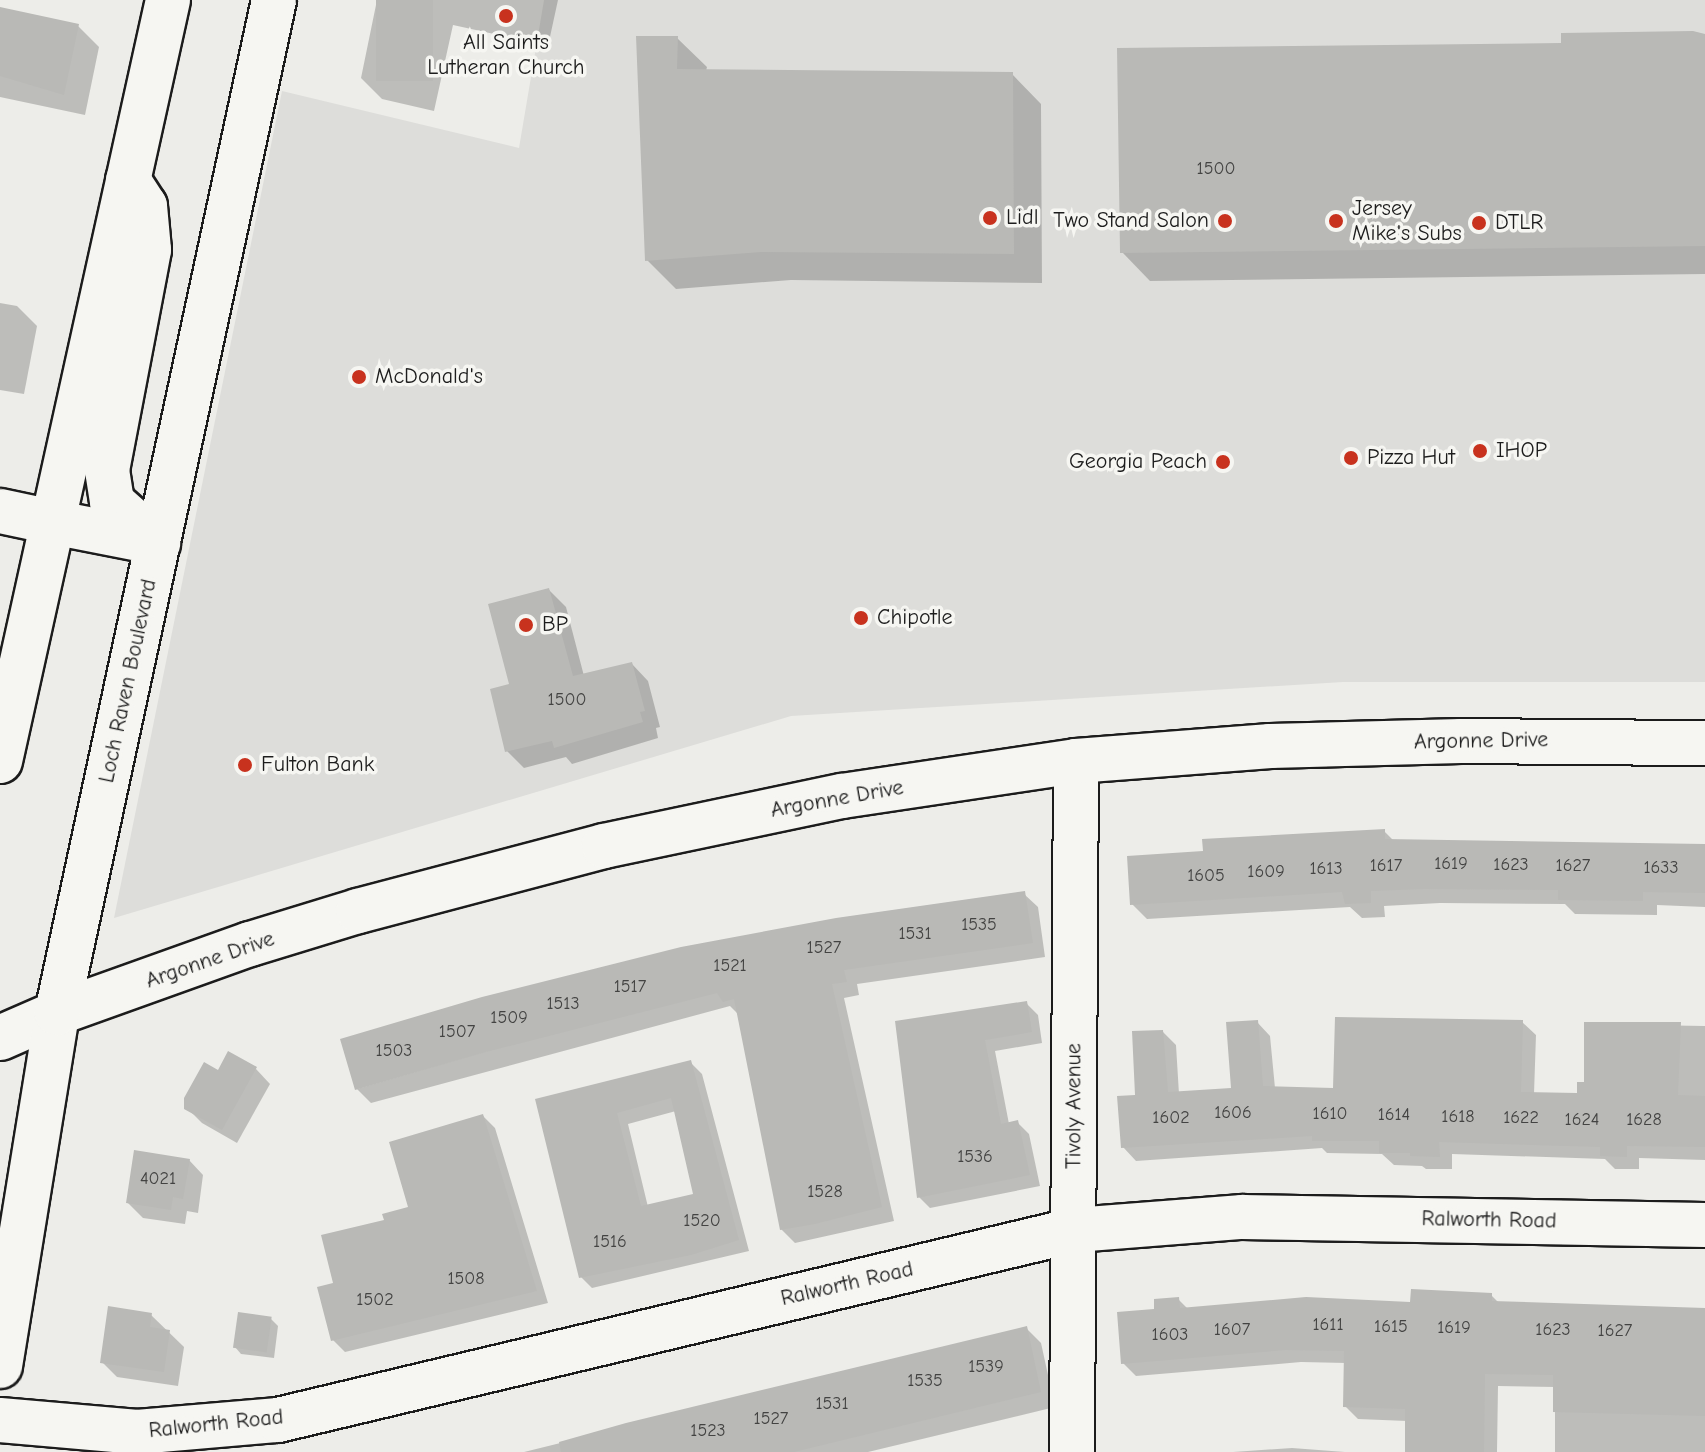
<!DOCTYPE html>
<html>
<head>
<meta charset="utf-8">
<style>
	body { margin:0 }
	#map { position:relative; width:1705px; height:1452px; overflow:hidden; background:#edede9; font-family:"Comic Neue",sans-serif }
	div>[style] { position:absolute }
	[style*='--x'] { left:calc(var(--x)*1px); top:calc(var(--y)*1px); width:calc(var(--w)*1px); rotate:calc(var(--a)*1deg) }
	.built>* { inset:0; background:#ddddda }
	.shadow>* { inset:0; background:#0003 }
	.building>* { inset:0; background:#b9b9b6; transform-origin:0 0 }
	.roads { filter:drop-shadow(2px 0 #1c1c1c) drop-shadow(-2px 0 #1c1c1c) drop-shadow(0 2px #1c1c1c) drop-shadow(0 -2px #1c1c1c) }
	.minor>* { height:44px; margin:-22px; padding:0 22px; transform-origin:22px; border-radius:22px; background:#f6f6f2 }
	.major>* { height:44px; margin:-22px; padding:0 22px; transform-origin:22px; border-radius:22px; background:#f6f6f2 }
	.dots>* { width:22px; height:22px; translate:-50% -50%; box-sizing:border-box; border:4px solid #f6f6f2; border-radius:50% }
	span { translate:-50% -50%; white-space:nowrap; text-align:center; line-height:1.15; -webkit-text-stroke:7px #f6f6f2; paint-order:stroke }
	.number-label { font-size:18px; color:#434342 }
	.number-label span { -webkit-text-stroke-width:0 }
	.poi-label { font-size:22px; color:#1c1c1c }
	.left { translate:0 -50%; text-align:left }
	.right { translate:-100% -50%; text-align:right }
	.street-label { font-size:22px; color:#1c1c1c }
</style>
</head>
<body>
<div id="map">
	<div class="built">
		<div style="clip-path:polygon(544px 0,1705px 0,1705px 682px,1343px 682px,791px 716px,114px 918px,282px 91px,519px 148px)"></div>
	</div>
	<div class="shadow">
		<div style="clip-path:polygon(377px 0,558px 0,548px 46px,453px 25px,434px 111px,382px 99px,361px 78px)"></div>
		<div style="clip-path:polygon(0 9px,78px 26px,99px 47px,85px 115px,0 97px)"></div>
		<div style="clip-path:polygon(1705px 36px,1705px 274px,1150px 281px,1122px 252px,1564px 45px)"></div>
		<div style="clip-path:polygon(677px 38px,707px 67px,706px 71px,1012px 74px,1041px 104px,1042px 283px,791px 280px,676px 289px,647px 260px)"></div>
		<div style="clip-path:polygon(0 303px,17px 306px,37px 326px,24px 394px,0 390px)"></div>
		<div style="clip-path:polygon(549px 590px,566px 607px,584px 676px,632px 664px,648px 681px,660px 727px,656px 728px,658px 738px,572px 764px,566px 757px,524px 768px,507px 751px,512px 686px)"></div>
		<div style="clip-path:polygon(1384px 831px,1394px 841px,1705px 846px,1705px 907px,1657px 905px,1657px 915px,1575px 914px,1565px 904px,1440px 903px,1384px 906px,1385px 917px,1362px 918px,1350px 907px,1147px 919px,1132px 904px,1205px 853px)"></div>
		<div style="clip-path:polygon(1024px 894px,1038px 907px,1045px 957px,857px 984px,859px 995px,844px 998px,894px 1221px,795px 1243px,781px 1229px,739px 1015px,730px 1006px,371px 1103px,357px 1089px)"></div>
		<div style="clip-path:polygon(1026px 1003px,1038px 1015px,1042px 1043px,995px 1051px,1009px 1124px,1017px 1122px,1029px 1134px,1040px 1186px,930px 1208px,919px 1197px,897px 1022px)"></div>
		<div style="clip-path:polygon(1257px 1022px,1270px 1036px,1275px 1088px,1335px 1090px,1522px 1022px,1536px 1035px,1534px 1094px,1579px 1095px,1586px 1084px,1586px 1024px,1705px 1026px,1705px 1160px,1639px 1158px,1639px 1169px,1615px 1169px,1605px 1159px,1452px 1154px,1452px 1169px,1426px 1169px,1422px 1166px,1394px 1165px,1382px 1154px,1327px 1153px,1322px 1148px,1136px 1161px,1123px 1147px,1137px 1097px,1163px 1032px,1176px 1045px,1179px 1094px,1233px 1090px)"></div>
		<div style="clip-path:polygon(evenodd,691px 1063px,702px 1074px,749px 1251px,592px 1288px,581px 1277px,537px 1100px,691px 1063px,676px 1111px,696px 1195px,648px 1207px,628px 1124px,676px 1111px)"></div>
		<div style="clip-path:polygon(256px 1069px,270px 1084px,237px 1143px,202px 1123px,187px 1108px,218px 1073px)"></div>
		<div style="clip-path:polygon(483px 1116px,495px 1128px,548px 1303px,345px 1352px,333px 1340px,335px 1284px,386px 1221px,410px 1209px)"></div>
		<div style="clip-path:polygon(189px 1160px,203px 1175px,198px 1213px,187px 1211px,185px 1224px,143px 1218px,128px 1203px)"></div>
		<div style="clip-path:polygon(1491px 1295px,1499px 1303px,1705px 1309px,1705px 1452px,1555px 1452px,1555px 1387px,1498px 1386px,1497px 1452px,1407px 1452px,1407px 1421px,1358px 1419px,1345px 1406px,1346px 1363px,1301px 1362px,1136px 1376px,1123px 1363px,1156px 1311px,1178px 1299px,1189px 1310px,1412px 1304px)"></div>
		<div style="clip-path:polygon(151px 1315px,184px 1347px,178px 1386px,117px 1377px,102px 1362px)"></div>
		<div style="clip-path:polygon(271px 1319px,278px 1326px,274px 1358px,241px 1354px,235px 1347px)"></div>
		<div style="clip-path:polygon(1026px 1328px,1041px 1343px,1055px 1407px,868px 1452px,524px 1452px)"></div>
		<div style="clip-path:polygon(1292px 1448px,1345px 1452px,1233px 1452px)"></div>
	</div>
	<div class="building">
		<div style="left:376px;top:0;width:57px;height:81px"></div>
		<div style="clip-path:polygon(0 7px,79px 24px,64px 95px,0 76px)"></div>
		<div style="clip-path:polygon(1693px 31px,1705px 34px,1705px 246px,1120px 253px,1117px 48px,1561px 43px,1561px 33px)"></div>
		<div style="clip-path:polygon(636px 36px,678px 36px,677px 69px,1013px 72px,1014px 254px,761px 252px,645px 261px)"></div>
		<div style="clip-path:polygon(549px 588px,573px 676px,632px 662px,645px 711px,640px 712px,643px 722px,554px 748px,552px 741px,505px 752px,490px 689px,509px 684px,488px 604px)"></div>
		<div style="clip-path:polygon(1385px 829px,1385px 839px,1705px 844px,1705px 893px,1643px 892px,1643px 901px,1558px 900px,1558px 890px,1424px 889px,1371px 891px,1371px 903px,1345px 904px,1342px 892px,1130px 905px,1127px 856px,1203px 851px,1202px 839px)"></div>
		<div style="clip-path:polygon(1025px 891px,1033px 943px,844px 970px,847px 982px,832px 984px,882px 1207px,815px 1224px,780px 1230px,734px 999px,723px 1002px,717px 993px,486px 1052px,355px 1090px,340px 1039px,482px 997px,681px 947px,836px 918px)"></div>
		<div style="clip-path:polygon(1027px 1001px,1032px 1032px,985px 1040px,1001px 1124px,1018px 1120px,1030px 1175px,917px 1198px,895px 1021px)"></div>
		<div style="clip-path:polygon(1335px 1017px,1523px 1020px,1521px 1092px,1577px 1093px,1577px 1082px,1584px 1082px,1584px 1022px,1681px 1022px,1678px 1095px,1705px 1096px,1705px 1147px,1627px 1146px,1627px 1157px,1600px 1156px,1600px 1147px,1439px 1142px,1440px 1157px,1410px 1156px,1410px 1153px,1379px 1153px,1379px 1141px,1312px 1141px,1312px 1136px,1121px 1148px,1117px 1096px,1135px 1095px,1132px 1031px,1163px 1030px,1168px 1092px,1231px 1088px,1226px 1022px,1258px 1020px,1263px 1086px,1333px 1088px)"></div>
		<div style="clip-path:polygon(228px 1051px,257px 1067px,222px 1130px,184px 1109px,184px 1098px,204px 1062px,218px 1070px)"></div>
		<div style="clip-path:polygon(evenodd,691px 1060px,739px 1240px,691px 1255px,579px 1278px,535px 1099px,691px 1060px,671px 1098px,693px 1194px,641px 1206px,617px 1113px,671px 1098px)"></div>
		<div style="clip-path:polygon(483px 1114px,537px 1291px,331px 1341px,317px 1287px,333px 1283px,321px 1235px,384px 1220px,382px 1214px,408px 1207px,389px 1142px)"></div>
		<div style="clip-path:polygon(134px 1150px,190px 1159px,183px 1199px,173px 1197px,171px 1210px,126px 1203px)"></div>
		<div style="clip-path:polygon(1411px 1289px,1492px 1293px,1492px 1301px,1705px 1308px,1705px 1416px,1553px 1412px,1553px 1375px,1485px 1374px,1484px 1452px,1405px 1452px,1405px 1409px,1343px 1407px,1344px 1351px,1286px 1350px,1121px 1364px,1117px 1312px,1154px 1309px,1154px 1299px,1179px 1297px,1180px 1308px,1306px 1297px,1410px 1302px)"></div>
		<div style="clip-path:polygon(108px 1306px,152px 1313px,150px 1327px,170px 1330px,164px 1372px,100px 1363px)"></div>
		<div style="left:238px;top:1312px;width:34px;height:36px;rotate:8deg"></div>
		<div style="clip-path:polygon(1027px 1326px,1041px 1392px,794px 1452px,561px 1452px,559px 1442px,626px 1423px)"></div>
	</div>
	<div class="roads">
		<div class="minor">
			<div style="--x:0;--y:511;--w:53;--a:11.9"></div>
			<div style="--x:0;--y:1420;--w:138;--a:5"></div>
			<div style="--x:137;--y:1432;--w:142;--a:-4.9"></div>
			<div style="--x:278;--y:1420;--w:819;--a:-13.41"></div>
			<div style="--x:1075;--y:1230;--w:168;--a:-4.5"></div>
			<div style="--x:1242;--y:1217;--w:463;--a:1"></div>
			<div style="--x:1072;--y:1452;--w:691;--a:-89.67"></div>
		</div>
		<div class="major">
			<div style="--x:128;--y:180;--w:31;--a:57"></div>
			<div style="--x:145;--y:206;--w:44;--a:84.8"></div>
			<div style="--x:149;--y:250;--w:224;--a:100.8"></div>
			<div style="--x:107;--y:470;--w:32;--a:81"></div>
			<div style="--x:112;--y:502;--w:62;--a:41.7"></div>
			<div style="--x:52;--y:522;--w:105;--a:11"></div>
			<div style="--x:0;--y:761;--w:779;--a:-77.55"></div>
			<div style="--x:0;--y:1038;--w:62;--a:-23.7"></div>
			<div style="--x:57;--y:1013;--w:205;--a:-19.7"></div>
			<div style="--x:250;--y:944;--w:113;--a:-17"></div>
			<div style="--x:358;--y:911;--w:254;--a:-14.8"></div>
			<div style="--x:604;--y:846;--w:243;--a:-11.9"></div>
			<div style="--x:842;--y:796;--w:237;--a:-8.5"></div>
			<div style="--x:1076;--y:761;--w:195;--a:-4.4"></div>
			<div style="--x:1270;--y:746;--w:191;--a:-1.5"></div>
			<div style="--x:1461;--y:741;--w:244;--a:0.5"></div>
			<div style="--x:0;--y:1366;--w:358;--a:-80.8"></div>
			<div style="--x:57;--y:1013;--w:1036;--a:-77.91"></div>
		</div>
	</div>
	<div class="dots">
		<div style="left:506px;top:16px;background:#c8321e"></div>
		<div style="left:990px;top:218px;background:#c8321e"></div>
		<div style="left:1225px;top:221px;background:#c8321e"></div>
		<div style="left:1336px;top:221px;background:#c8321e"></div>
		<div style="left:1479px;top:223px;background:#c8321e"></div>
		<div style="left:359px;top:377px;background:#c8321e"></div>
		<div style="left:1480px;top:451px;background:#c8321e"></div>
		<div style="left:1351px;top:458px;background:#c8321e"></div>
		<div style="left:1223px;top:462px;background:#c8321e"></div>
		<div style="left:861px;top:618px;background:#c8321e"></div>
		<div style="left:526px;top:625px;background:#c8321e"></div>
		<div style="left:245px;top:765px;background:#c8321e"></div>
	</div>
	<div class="number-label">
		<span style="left:1216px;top:169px">1500</span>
		<span style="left:567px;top:700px">1500</span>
		<span style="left:1451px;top:864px">1619</span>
		<span style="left:1511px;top:865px">1623</span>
		<span style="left:1386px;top:866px">1617</span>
		<span style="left:1573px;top:866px">1627</span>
		<span style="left:1661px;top:868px">1633</span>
		<span style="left:1326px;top:869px">1613</span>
		<span style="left:1266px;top:872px">1609</span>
		<span style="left:1206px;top:876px">1605</span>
		<span style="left:979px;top:925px">1535</span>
		<span style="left:915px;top:934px">1531</span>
		<span style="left:824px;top:948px">1527</span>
		<span style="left:730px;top:966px">1521</span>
		<span style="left:630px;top:987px">1517</span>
		<span style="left:563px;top:1004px">1513</span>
		<span style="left:509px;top:1018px">1509</span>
		<span style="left:457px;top:1032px">1507</span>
		<span style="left:394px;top:1051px">1503</span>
		<span style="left:1233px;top:1113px">1606</span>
		<span style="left:1330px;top:1114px">1610</span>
		<span style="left:1394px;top:1115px">1614</span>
		<span style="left:1458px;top:1117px">1618</span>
		<span style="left:1171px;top:1118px">1602</span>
		<span style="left:1521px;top:1118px">1622</span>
		<span style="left:1582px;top:1120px">1624</span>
		<span style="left:1644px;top:1120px">1628</span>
		<span style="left:975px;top:1157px">1536</span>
		<span style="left:158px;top:1179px">4021</span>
		<span style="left:825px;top:1192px">1528</span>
		<span style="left:702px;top:1221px">1520</span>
		<span style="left:610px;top:1242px">1516</span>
		<span style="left:466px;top:1279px">1508</span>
		<span style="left:375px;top:1300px">1502</span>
		<span style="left:1328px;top:1325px">1611</span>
		<span style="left:1391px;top:1327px">1615</span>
		<span style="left:1454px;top:1328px">1619</span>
		<span style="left:1232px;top:1330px">1607</span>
		<span style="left:1553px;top:1330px">1623</span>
		<span style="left:1615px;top:1331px">1627</span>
		<span style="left:1170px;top:1335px">1603</span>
		<span style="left:986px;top:1367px">1539</span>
		<span style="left:925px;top:1381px">1535</span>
		<span style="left:832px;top:1404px">1531</span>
		<span style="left:771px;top:1419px">1527</span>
		<span style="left:708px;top:1431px">1523</span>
	</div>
	<div class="poi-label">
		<span style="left:506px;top:55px">All Saints<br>Lutheran Church</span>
		<span class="left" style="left:1352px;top:221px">Jersey<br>Mike's Subs</span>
		<span class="left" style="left:1006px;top:218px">Lidl</span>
		<span class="right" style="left:1209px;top:221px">Two Stand Salon</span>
		<span class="left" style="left:1495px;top:223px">DTLR</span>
		<span class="left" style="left:375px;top:377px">McDonald's</span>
		<span class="left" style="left:1496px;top:451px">IHOP</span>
		<span class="left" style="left:1367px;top:458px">Pizza Hut</span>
		<span class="right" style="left:1207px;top:462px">Georgia Peach</span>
		<span class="left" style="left:877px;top:618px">Chipotle</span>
		<span class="left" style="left:542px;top:625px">BP</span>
		<span class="left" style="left:261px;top:765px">Fulton Bank</span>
	</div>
	<div class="street-label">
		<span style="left:128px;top:681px;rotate:-78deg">Loch Raven Boulevard</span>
		<span style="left:1481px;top:741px;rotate:-1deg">Argonne Drive</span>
		<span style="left:837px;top:799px;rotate:-10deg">Argonne Drive</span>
		<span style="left:210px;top:960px;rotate:-19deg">Argonne Drive</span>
		<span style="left:1074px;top:1106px;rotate:-90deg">Tivoly Avenue</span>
		<span style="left:1489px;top:1220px;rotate:1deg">Ralworth Road</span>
		<span style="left:847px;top:1284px;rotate:-13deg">Ralworth Road</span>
		<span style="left:216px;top:1424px;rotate:-6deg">Ralworth Road</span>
	</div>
</div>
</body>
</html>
